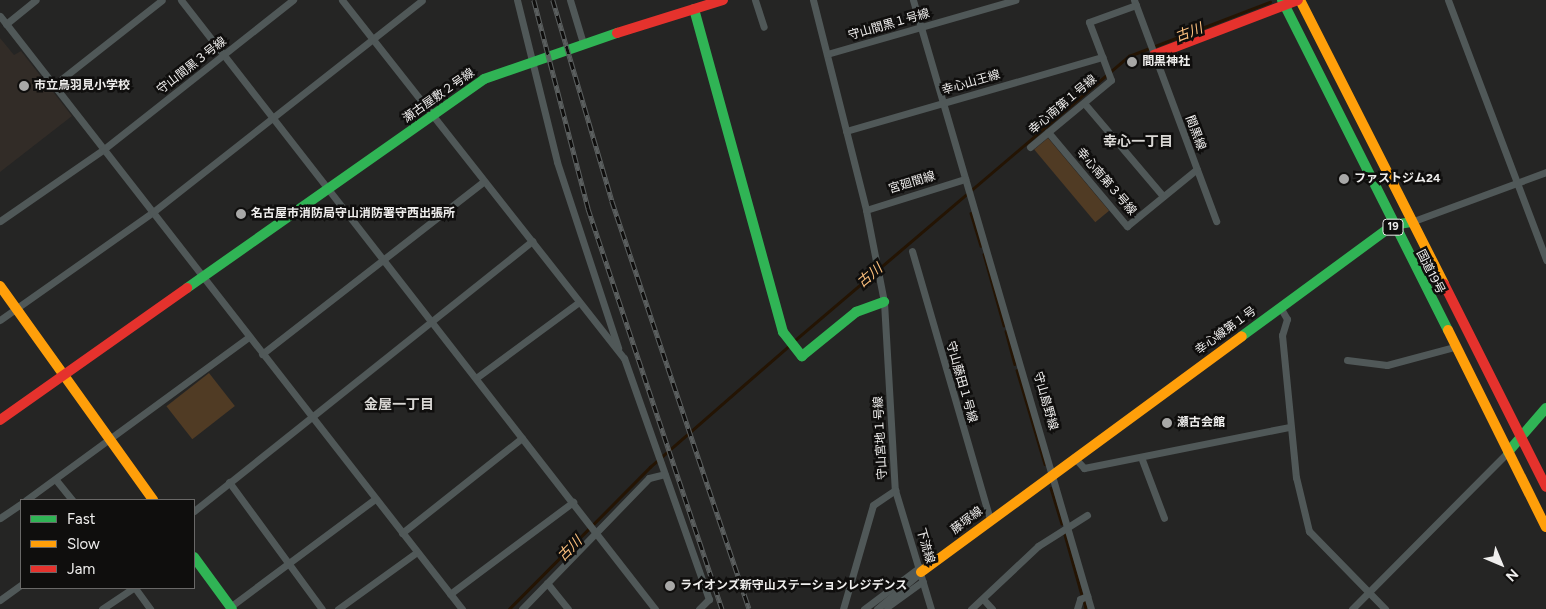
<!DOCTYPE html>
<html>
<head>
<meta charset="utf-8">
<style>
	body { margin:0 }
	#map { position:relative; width:1546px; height:609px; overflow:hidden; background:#252524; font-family:Figtree,"Noto Sans JP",sans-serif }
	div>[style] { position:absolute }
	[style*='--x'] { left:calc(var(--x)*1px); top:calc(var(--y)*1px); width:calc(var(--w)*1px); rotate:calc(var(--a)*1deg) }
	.built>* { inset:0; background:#322c27 }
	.green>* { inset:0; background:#503b24; transform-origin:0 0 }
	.stream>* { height:2.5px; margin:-1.25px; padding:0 1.25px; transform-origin:1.25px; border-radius:1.25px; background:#241403 }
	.street>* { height:7px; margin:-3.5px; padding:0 3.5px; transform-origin:3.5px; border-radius:3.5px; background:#505858 }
	.fast>* { height:10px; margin:-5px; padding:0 5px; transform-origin:5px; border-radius:5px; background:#30b455 }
	.slow>* { height:10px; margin:-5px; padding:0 5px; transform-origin:5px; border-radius:5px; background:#ff9f0a }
	.jam>* { height:10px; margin:-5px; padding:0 5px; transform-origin:5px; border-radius:5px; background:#e5322d }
	.rail>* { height:4.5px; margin-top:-2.25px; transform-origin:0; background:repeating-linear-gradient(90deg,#0f0e0d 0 8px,#5b5f5f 0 16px); box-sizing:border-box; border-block:1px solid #5b5f5f }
	.dots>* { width:14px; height:14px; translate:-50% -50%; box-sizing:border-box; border:2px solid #0f0e0d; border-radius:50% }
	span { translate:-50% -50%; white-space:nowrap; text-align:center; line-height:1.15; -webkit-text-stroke:5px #0f0e0d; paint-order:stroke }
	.shield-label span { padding:1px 4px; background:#0f0e0d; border:1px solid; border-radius:4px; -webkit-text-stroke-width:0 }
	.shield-label { font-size:11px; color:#efeeed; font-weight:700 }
	.street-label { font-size:12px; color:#efeeed }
	.poi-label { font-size:12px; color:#efeeed; font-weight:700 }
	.left { translate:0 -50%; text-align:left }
	.water-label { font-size:14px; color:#fcc07e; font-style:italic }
	.neighbourhood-label { font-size:14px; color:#d9d7d4; font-weight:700 }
	.legend { position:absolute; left:20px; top:499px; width:175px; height:90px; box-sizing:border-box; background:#0f0e0d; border:1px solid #696867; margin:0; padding:6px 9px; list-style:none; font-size:15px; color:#efeeed }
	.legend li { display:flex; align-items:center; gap:10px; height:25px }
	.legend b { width:25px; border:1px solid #696867 }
	.north { position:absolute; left:1476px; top:539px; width:50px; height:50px; -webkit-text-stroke:4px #0f0e0d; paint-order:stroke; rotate:135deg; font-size:14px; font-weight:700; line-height:20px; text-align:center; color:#efeeed }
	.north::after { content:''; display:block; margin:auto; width:18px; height:22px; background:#efeeed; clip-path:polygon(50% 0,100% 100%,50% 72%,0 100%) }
</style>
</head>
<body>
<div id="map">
	<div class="built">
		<div style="clip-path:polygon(0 38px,14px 55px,21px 51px,72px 116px,0 172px)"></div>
	</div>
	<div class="green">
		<div style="left:1048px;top:138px;width:95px;height:18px;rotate:50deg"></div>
		<div style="left:209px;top:373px;width:42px;height:54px;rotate:52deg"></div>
	</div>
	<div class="stream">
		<div style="--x:971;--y:213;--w:34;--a:73"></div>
		<div style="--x:984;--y:254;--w:74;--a:74.3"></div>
		<div style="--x:1006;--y:331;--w:34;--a:75"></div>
		<div style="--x:794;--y:341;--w:440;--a:-40.4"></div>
		<div style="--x:1129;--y:56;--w:151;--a:-21"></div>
		<div style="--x:1017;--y:370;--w:98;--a:73.4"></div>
		<div style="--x:1051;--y:488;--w:37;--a:73"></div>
		<div style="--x:1064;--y:531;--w:66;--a:74.3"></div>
		<div style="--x:1084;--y:600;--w:9;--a:77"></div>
		<div style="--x:509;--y:609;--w:200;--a:-45.2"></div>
		<div style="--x:650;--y:467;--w:186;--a:-41.1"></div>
	</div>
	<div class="street">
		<div style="--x:181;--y:0;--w:772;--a:52.11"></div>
		<div style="--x:342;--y:0;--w:456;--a:51.8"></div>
		<div style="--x:624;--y:358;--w:256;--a:70.6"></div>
		<div style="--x:709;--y:599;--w:14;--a:135"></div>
		<div style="--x:517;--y:0;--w:167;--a:76.1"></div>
		<div style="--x:557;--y:162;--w:196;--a:71.8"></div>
		<div style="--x:570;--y:0;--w:45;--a:73.2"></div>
		<div style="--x:755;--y:0;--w:28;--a:72"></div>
		<div style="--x:813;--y:0;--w:217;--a:75.8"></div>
		<div style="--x:866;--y:210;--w:94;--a:78.9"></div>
		<div style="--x:884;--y:302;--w:188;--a:86.7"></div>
		<div style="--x:895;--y:490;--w:124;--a:73.2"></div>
		<div style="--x:913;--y:0;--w:634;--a:73.71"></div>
		<div style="--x:1134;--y:0;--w:236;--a:69.6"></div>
		<div style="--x:1448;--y:0;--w:278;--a:69.3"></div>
		<div style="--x:0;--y:16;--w:752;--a:52.08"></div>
		<div style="--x:6;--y:24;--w:38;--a:-39"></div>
		<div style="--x:827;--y:54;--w:196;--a:-16"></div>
		<div style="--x:54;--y:85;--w:137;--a:-38.2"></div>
		<div style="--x:1084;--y:103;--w:122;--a:49.7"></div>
		<div style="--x:846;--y:131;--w:267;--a:-16.1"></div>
		<div style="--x:1048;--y:132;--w:123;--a:50"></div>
		<div style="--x:1127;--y:226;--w:90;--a:-39.2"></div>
		<div style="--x:1030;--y:147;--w:105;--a:-39.6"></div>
		<div style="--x:1111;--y:80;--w:62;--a:-110.8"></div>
		<div style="--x:1089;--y:22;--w:50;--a:-19.9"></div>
		<div style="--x:866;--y:210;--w:104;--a:-17.4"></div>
		<div style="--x:0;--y:221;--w:126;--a:-34.7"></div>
		<div style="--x:104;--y:149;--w:241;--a:-38.3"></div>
		<div style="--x:1411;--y:222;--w:144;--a:-20.3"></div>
		<div style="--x:912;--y:251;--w:280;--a:73.8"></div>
		<div style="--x:1280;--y:307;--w:14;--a:60"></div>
		<div style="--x:1287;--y:319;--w:17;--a:107"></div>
		<div style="--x:1282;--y:335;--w:143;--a:84.4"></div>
		<div style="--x:1296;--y:477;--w:56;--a:76.5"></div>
		<div style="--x:1309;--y:531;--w:109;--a:45.7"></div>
		<div style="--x:0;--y:320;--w:187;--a:-35.2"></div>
		<div style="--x:153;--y:212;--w:342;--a:-38.2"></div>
		<div style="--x:262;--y:354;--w:281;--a:-37.9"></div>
		<div style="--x:1347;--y:360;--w:40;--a:7.1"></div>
		<div style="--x:1387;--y:365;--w:69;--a:-15"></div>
		<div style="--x:476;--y:378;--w:128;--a:-36.4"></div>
		<div style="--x:1074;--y:457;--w:15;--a:48"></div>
		<div style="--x:1084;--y:468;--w:210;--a:-11.3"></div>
		<div style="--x:1141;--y:457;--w:65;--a:69.3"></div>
		<div style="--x:56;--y:480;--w:26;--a:51"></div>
		<div style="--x:229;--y:482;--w:157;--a:53.8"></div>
		<div style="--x:26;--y:500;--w:276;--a:-36.2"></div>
		<div style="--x:194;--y:511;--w:433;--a:-38.6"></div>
		<div style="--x:0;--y:518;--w:25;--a:-34"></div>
		<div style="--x:402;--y:533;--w:153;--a:-38.4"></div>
		<div style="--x:547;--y:583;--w:33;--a:51"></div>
		<div style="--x:135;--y:588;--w:26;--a:54"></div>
		<div style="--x:450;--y:594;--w:154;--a:-36.8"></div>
		<div style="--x:0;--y:600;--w:26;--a:-36"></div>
		<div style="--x:984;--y:600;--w:12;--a:48"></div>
		<div style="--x:230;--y:607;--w:181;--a:-36.7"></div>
		<div style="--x:887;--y:607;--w:44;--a:-35.8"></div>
		<div style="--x:102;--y:609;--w:37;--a:-34"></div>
		<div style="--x:338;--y:609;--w:97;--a:-35.8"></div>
		<div style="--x:522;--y:609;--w:182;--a:-45.9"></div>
		<div style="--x:649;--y:478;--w:16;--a:-14"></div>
		<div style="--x:843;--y:609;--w:108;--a:-73.9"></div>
		<div style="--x:873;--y:505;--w:27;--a:-34"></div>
		<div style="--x:864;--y:609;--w:70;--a:-36.9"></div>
		<div style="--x:877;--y:609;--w:57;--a:-40.1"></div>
		<div style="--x:971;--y:609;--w:92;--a:-43.2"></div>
		<div style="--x:1038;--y:546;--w:58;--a:-32.3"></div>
		<div style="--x:1077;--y:609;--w:10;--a:-73"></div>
		<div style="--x:1080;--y:599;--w:8;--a:-23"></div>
		<div style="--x:1352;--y:609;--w:221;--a:-45.2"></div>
	</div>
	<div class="fast">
		<div style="--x:1282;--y:0;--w:369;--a:63.3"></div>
		<div style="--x:694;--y:9;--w:335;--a:74.6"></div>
		<div style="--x:783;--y:332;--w:31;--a:52"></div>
		<div style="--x:802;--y:356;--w:70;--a:-39.2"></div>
		<div style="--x:856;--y:312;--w:30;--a:-20"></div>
		<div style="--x:187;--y:288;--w:363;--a:-35.1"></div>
		<div style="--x:484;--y:79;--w:141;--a:-19.1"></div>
		<div style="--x:1242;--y:336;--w:187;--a:-36.3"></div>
		<div style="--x:1393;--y:225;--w:18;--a:-9"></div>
		<div style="--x:1508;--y:452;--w:58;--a:-49.2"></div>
		<div style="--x:194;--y:557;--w:64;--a:53.8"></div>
	</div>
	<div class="slow">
		<div style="--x:1300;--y:0;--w:318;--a:63.1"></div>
		<div style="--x:0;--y:286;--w:263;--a:54.4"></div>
		<div style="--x:1448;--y:330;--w:220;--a:63.6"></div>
		<div style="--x:921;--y:572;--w:398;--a:-36.3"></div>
	</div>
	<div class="jam">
		<div style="--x:617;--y:33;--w:111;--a:-17.3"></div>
		<div style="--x:1154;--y:55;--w:154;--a:-20.9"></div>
		<div style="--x:1444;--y:284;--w:227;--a:63.3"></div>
		<div style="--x:0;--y:420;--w:229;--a:-35.2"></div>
	</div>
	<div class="rail">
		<div style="--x:534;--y:0;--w:215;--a:75.4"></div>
		<div style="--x:588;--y:208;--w:423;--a:71.5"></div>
		<div style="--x:553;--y:0;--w:209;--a:73.6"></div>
		<div style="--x:612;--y:201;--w:430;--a:71.4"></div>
	</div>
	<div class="dots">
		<div style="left:1132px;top:62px;background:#a8a8a7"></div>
		<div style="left:24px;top:86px;background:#a8a8a7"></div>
		<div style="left:1344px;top:179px;background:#a8a8a7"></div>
		<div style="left:241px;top:214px;background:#a8a8a7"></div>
		<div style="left:1167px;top:423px;background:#a8a8a7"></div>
		<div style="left:670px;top:586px;background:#a8a8a7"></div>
	</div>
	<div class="shield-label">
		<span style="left:1393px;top:227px">19</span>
	</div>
	<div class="street-label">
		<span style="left:889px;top:25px;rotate:-16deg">守山間黒１号線</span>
		<span style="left:192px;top:66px;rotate:-38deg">守山間黒３号線</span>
		<span style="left:971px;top:83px;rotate:-16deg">幸心山王線</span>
		<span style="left:439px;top:96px;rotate:-35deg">瀬古屋敷２号線</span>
		<span style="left:1063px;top:105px;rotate:-40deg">幸心南第１号線</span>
		<span style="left:1195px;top:133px;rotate:69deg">間黒線</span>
		<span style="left:1106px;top:182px;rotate:49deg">幸心南第３号線</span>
		<span style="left:912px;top:183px;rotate:-17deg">宮廻間線</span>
		<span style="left:1430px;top:272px;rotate:63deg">国道19号</span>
		<span style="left:1226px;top:331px;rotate:-36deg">幸心線第１号</span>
		<span style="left:961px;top:382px;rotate:74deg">守山藤田１号線</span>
		<span style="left:1045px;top:401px;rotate:74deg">守山島野線</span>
		<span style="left:881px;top:438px;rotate:-93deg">守山宮地１号線</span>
		<span style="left:967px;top:521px;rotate:-37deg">藤塚線</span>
		<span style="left:925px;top:546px;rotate:74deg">下流線</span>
	</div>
	<div class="poi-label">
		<span class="left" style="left:1142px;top:62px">間黒神社</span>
		<span class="left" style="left:34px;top:86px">市立鳥羽見小学校</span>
		<span class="left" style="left:1354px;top:179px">ファストジム24</span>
		<span class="left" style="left:251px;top:214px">名古屋市消防局守山消防署守西出張所</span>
		<span class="left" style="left:1177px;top:423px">瀬古会館</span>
		<span class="left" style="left:680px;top:586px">ライオンズ新守山ステーションレジデンス</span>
	</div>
	<div class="water-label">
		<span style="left:1189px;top:33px;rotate:-21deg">古川</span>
		<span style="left:870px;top:276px;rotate:-40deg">古川</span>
		<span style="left:570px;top:549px;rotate:-45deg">古川</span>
	</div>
	<div class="neighbourhood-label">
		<span style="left:1138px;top:142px">幸心一丁目</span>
		<span style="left:399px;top:405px">金屋一丁目</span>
	</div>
	<ul class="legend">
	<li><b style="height:6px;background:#30b455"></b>Fast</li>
	<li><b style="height:6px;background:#ff9f0a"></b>Slow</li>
	<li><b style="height:6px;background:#e5322d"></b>Jam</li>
	</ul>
	<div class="north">N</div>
</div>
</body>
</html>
